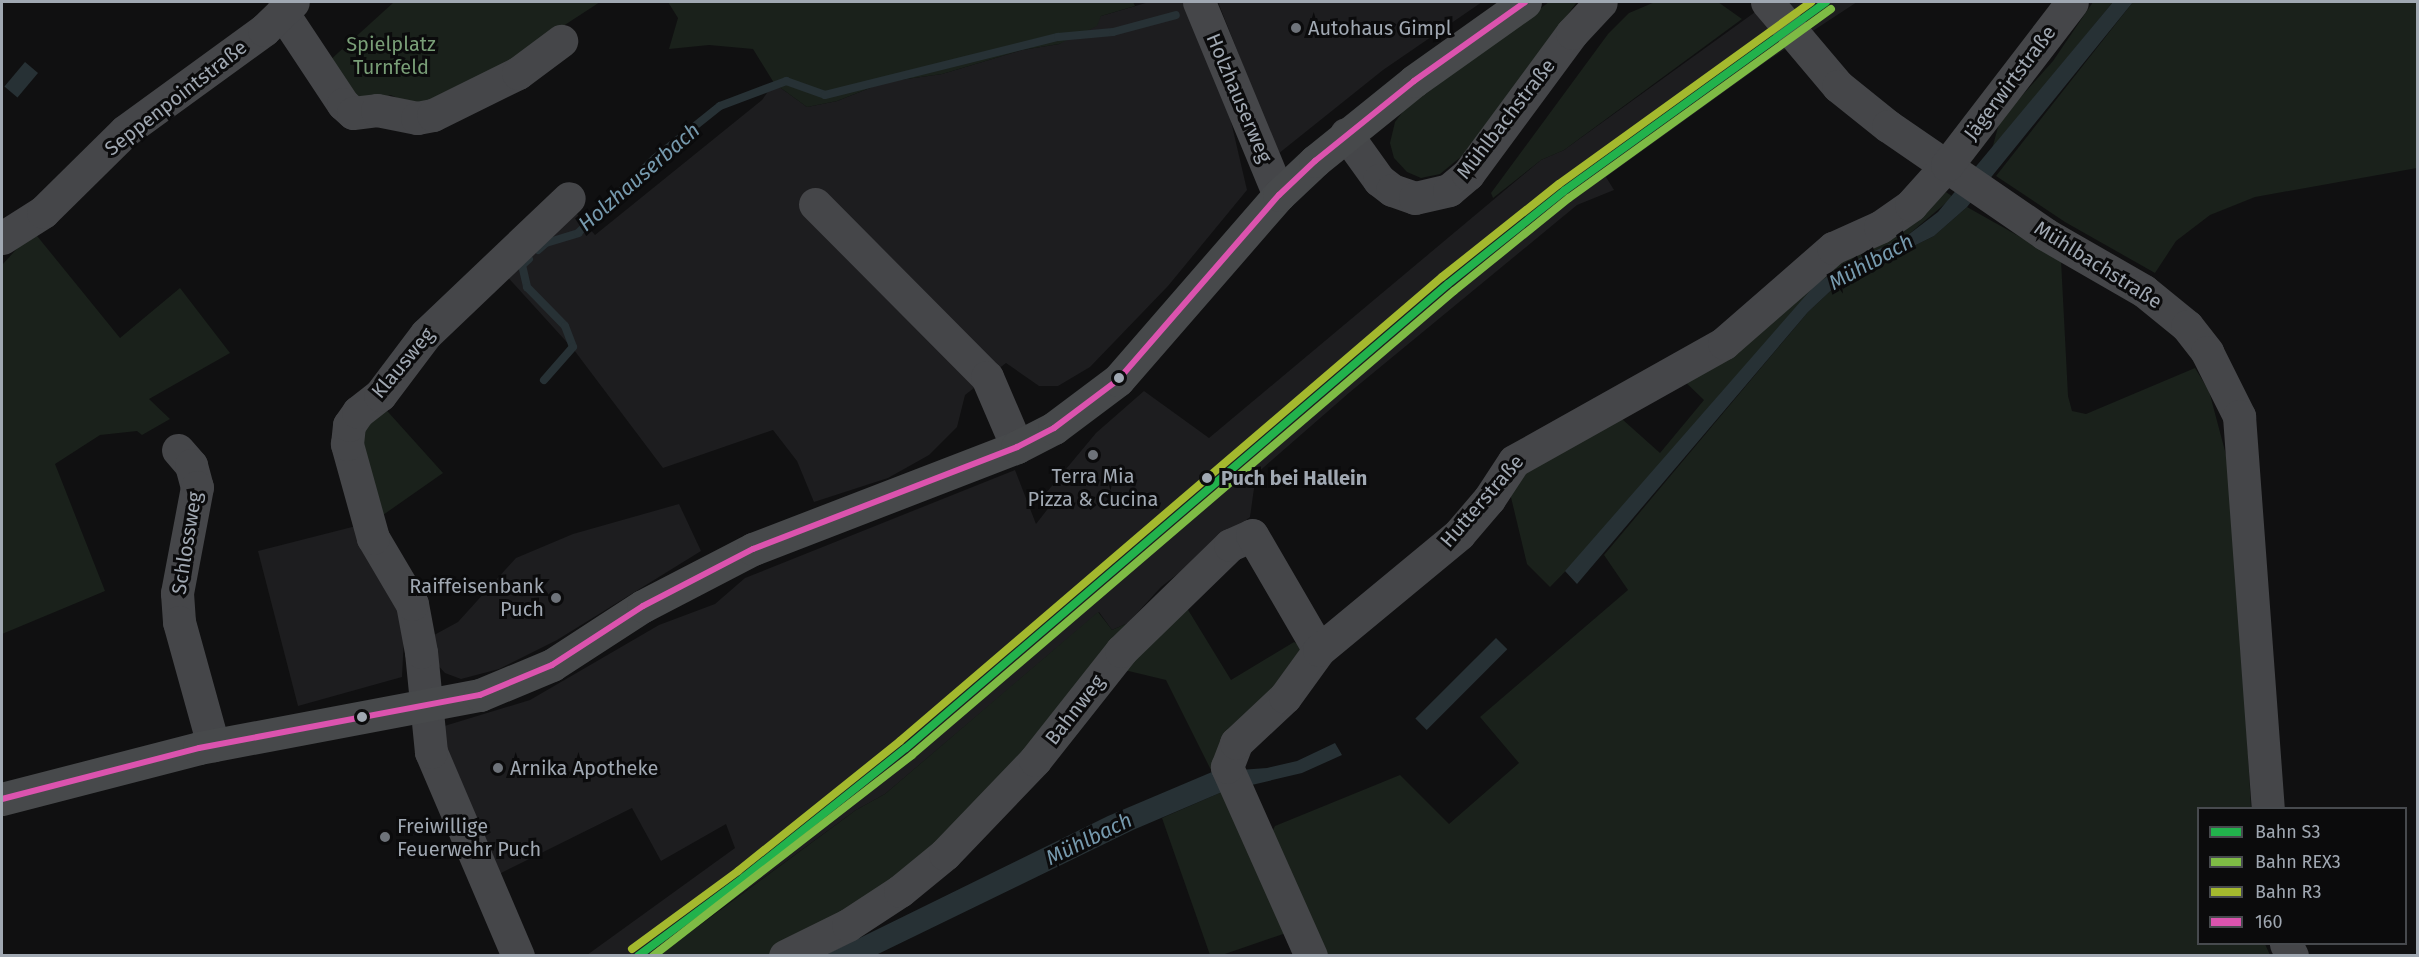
<!DOCTYPE html>
<html>
<head>
<meta charset="utf-8">
<style>
	body { margin:0 }
	#map { position:relative; width:2419px; height:957px; overflow:hidden; background:#101011; font-family:"Fira Sans",sans-serif }
	div>[style] { position:absolute }
	[style*='--x'] { left:calc(var(--x)*1px); top:calc(var(--y)*1px); width:calc(var(--w)*1px); rotate:calc(var(--a)*1deg) }
	.built>* { inset:0; background:#1d1d1f }
	.green>* { inset:0; background:#1a211b }
	.water>* { inset:0; background:#273135; transform-origin:0 0 }
	.stream>* { height:8px; margin:-4px; padding:0 4px; transform-origin:4px; border-radius:4px; background:#273135 }
	.minor>* { height:33px; margin:-16.5px; padding:0 16.5px; transform-origin:16.5px; border-radius:16.5px; background:#454649 }
	.major>* { height:33px; margin:-16.5px; padding:0 16.5px; transform-origin:16.5px; border-radius:16.5px; background:#47494b }
	.bus-1>* { height:6px; margin:-3px; padding:0 3px; transform-origin:3px; border-radius:3px; background:#db53ae }
	.rail-1>* { height:8px; margin:-4px; padding:0 4px; transform-origin:4px; border-radius:4px; background:#22b24c }
	.rail-2>* { height:8px; margin:-4px; padding:0 4px; transform-origin:4px; border-radius:4px; background:#7ebb45 }
	.rail-3>* { height:8px; margin:-4px; padding:0 4px; transform-origin:4px; border-radius:4px; background:#a4b92e }
	.dots>* { width:16px; height:16px; translate:-50% -50%; box-sizing:border-box; border:3px solid #0b0b0c; border-radius:50% }
	span { translate:-50% -50%; white-space:nowrap; text-align:center; line-height:1.15; -webkit-text-stroke:6px #0b0b0c; paint-order:stroke }
	.poi-label { font-size:20px; color:#a0a8b2 }
	.left { translate:0 -50%; text-align:left }
	.right { translate:-100% -50%; text-align:right }
	.park-label { font-size:20px; color:#799e77 }
	.street-label { font-size:20px; color:#a0a8b2 }
	.stop-label { font-size:20px; color:#a0a8b2; font-weight:700 }
	.water-label { font-size:21px; color:#769aae; font-style:italic }
	.frame { position:absolute; inset:0; border:3px solid #a0a8b2; pointer-events:none }
	.legend { position:absolute; left:2197px; top:807px; width:210px; height:138px; box-sizing:border-box; background:#0b0b0c; border:2px solid #474a4e; margin:0; padding:8px 10px; list-style:none; font-size:18px; color:#a0a8b2 }
	.legend li { display:flex; align-items:center; gap:12px; height:30px }
	.legend b { width:30px; border:2px solid #474a4e }
</style>
</head>
<body>
<div id="map">
	<div class="built">
		<div style="clip-path:polygon(1149px 2px,1189px 2px,1226px 100px,1247px 190px,1168px 286px,1090px 367px,1058px 386px,1039px 386px,1006px 363px,965px 395px,957px 427px,929px 455px,888px 478px,814px 502px,797px 461px,773px 430px,663px 468px,574px 350px,503px 272px,571px 207px,595px 235px,762px 100px,774px 83px,807px 107px,837px 101px,885px 82px,942px 74px,1022px 50px,1059px 44px,1101px 16px)"></div>
		<div style="clip-path:polygon(1218px 2px,1482px 2px,1383px 70px,1278px 154px)"></div>
		<div style="clip-path:polygon(1769px 2px,1857px 2px,1767px 61px,1606px 177px,1614px 190px,1577px 205px,1350px 392px,1256px 474px,1250px 517px,1161px 587px,1128px 623px,1112px 630px,1099px 612px,885px 794px,856px 810px,658px 955px,587px 955px,735px 848px,726px 824px,661px 861px,632px 808px,495px 876px,428px 731px,530px 700px,659px 625px,715px 604px,745px 578px,1015px 470px,1036px 524px,1050px 506px,1041px 499px,1096px 433px,1144px 391px,1209px 438px,1541px 160px,1564px 150px)"></div>
		<div style="clip-path:polygon(679px 504px,701px 551px,557px 640px,499px 669px,461px 679px,445px 673px,433px 660px,425px 640px,458px 622px,516px 558px,573px 534px)"></div>
		<div style="clip-path:polygon(360px 525px,405px 617px,402px 677px,298px 706px,258px 551px)"></div>
	</div>
	<div class="green">
		<div style="clip-path:polygon(394px 2px,600px 2px,459px 94px,409px 104px,391px 95px,363px 105px,328px 62px)"></div>
		<div style="clip-path:polygon(668px 2px,1133px 2px,1135px 6px,1101px 16px,1097px 26px,1059px 44px,1022px 50px,942px 74px,885px 82px,837px 101px,807px 107px,774px 83px,753px 49px,709px 45px,669px 49px,678px 18px)"></div>
		<div style="clip-path:polygon(1549px 2px,1577px 2px,1462px 156px,1440px 174px,1421px 178px,1407px 172px,1394px 158px,1390px 143px,1395px 122px,1404px 110px)"></div>
		<div style="clip-path:polygon(1655px 2px,1718px 2px,1742px 19px,1564px 150px,1541px 160px,1493px 198px,1491px 193px,1608px 34px,1629px 13px)"></div>
		<div style="clip-path:polygon(2093px 2px,2113px 2px,1992px 149px,2000px 120px,2053px 61px)"></div>
		<div style="clip-path:polygon(2133px 2px,2417px 2px,2417px 168px,2255px 197px,2210px 215px,2176px 241px,2155px 273px,2065px 222px,1996px 176px)"></div>
		<div style="clip-path:polygon(1946px 192px,1953px 197px,1908px 235px,1843px 266px,1730px 383px,1599px 537px,1550px 587px,1527px 564px,1509px 489px,1519px 472px,1613px 411px,1660px 453px,1704px 400px,1679px 376px,1832px 261px,1918px 218px)"></div>
		<div style="clip-path:polygon(1967px 207px,2061px 260px,2068px 396px,2072px 411px,2086px 414px,2195px 368px,2209px 391px,2233px 481px,2251px 808px,2198px 808px,2198px 944px,2265px 944px,2270px 955px,1318px 955px,1269px 838px,1275px 826px,1400px 775px,1449px 824px,1519px 763px,1480px 717px,1628px 590px,1604px 555px,1808px 312px,1839px 283px,1934px 236px)"></div>
		<div style="clip-path:polygon(33px 231px,120px 338px,180px 288px,230px 353px,149px 399px,170px 419px,142px 435px,137px 431px,100px 435px,55px 464px,105px 591px,2px 634px,2px 265px)"></div>
		<div style="clip-path:polygon(380px 403px,443px 473px,373px 522px,353px 429px)"></div>
		<div style="clip-path:polygon(1182px 600px,1231px 680px,1294px 642px,1302px 647px,1212px 772px,1166px 680px,1116px 668px)"></div>
		<div style="clip-path:polygon(1098px 612px,1112px 630px,1128px 623px,943px 850px,771px 955px,658px 956px,856px 810px,885px 794px)"></div>
		<div style="clip-path:polygon(1222px 792px,1289px 932px,1222px 955px,1210px 955px,1162px 818px)"></div>
	</div>
	<div class="water">
		<div style="clip-path:polygon(2113px 2px,2133px 2px,1967px 207px,1934px 236px,1839px 283px,1808px 312px,1577px 584px,1565px 571px,1815px 285px,1843px 266px,1908px 235px,1938px 212px)"></div>
		<div style="left:25px;top:62px;width:17px;height:32px;rotate:40deg"></div>
		<div style="left:1496px;top:638px;width:16px;height:114px;rotate:45deg"></div>
		<div style="clip-path:polygon(1335px 743px,1342px 755px,1302px 773px,1222px 792px,1133px 830px,876px 955px,823px 956px,1108px 816px,1212px 772px,1267px 768px,1297px 761px)"></div>
	</div>
	<div class="stream">
		<div style="--x:538;--y:250;--w:11;--a:-41"></div>
		<div style="--x:546;--y:243;--w:34;--a:-17"></div>
		<div style="--x:578;--y:233;--w:107;--a:-44.2"></div>
		<div style="--x:655;--y:158;--w:83;--a:-38.7"></div>
		<div style="--x:720;--y:106;--w:71;--a:-20.7"></div>
		<div style="--x:786;--y:81;--w:41;--a:19.7"></div>
		<div style="--x:825;--y:95;--w:240;--a:-14"></div>
		<div style="--x:1058;--y:37;--w:55;--a:-5.2"></div>
		<div style="--x:1113;--y:32;--w:65;--a:-15.1"></div>
		<div style="--x:529;--y:259;--w:9;--a:139"></div>
		<div style="--x:522;--y:265;--w:23;--a:77"></div>
		<div style="--x:527;--y:287;--w:54;--a:45.7"></div>
		<div style="--x:565;--y:326;--w:22;--a:69"></div>
		<div style="--x:573;--y:347;--w:44;--a:131.3"></div>
	</div>
	<div class="minor">
		<div style="--x:1199;--y:2;--w:209;--a:67.5"></div>
		<div style="--x:1767;--y:2;--w:110;--a:49.8"></div>
		<div style="--x:1838;--y:86;--w:64;--a:38.7"></div>
		<div style="--x:1888;--y:126;--w:191;--a:34.5"></div>
		<div style="--x:2045;--y:234;--w:114;--a:29.9"></div>
		<div style="--x:2144;--y:291;--w:55;--a:39.1"></div>
		<div style="--x:2187;--y:326;--w:33;--a:52"></div>
		<div style="--x:2207;--y:352;--w:72;--a:63.4"></div>
		<div style="--x:2239;--y:416;--w:393;--a:85.8"></div>
		<div style="--x:282;--y:12;--w:110;--a:56.5"></div>
		<div style="--x:343;--y:104;--w:13;--a:42"></div>
		<div style="--x:353;--y:113;--w:24;--a:-7"></div>
		<div style="--x:377;--y:110;--w:41;--a:11.3"></div>
		<div style="--x:417;--y:118;--w:16;--a:-11"></div>
		<div style="--x:433;--y:115;--w:95;--a:-26.3"></div>
		<div style="--x:518;--y:73;--w:54;--a:-36.7"></div>
		<div style="--x:1346;--y:134;--w:57;--a:54.3"></div>
		<div style="--x:1379;--y:180;--w:16;--a:38"></div>
		<div style="--x:1392;--y:190;--w:24;--a:19"></div>
		<div style="--x:1415;--y:198;--w:35;--a:-13"></div>
		<div style="--x:1449;--y:190;--w:25;--a:-40"></div>
		<div style="--x:1468;--y:174;--w:175;--a:-53.6"></div>
		<div style="--x:1572;--y:33;--w:42;--a:-46.9"></div>
		<div style="--x:815;--y:204;--w:244;--a:45.2"></div>
		<div style="--x:987;--y:377;--w:76;--a:66.8"></div>
		<div style="--x:2;--y:238;--w:49;--a:-32.4"></div>
		<div style="--x:43;--y:212;--w:115;--a:-44.6"></div>
		<div style="--x:125;--y:131;--w:172;--a:-36"></div>
		<div style="--x:264;--y:30;--w:40;--a:-44"></div>
		<div style="--x:178;--y:450;--w:20;--a:49"></div>
		<div style="--x:191;--y:465;--w:23;--a:75"></div>
		<div style="--x:197;--y:487;--w:108;--a:100.7"></div>
		<div style="--x:177;--y:593;--w:29;--a:86"></div>
		<div style="--x:179;--y:622;--w:128;--a:74.5"></div>
		<div style="--x:2286;--y:944;--w:13;--a:63"></div>
		<div style="--x:518;--y:956;--w:222;--a:-113.1"></div>
		<div style="--x:431;--y:752;--w:100;--a:-95.7"></div>
		<div style="--x:421;--y:652;--w:49;--a:-100.6"></div>
		<div style="--x:412;--y:604;--w:77;--a:-120.6"></div>
		<div style="--x:373;--y:538;--w:98;--a:-105.5"></div>
		<div style="--x:347;--y:444;--w:19;--a:-84"></div>
		<div style="--x:349;--y:425;--w:16;--a:-55"></div>
		<div style="--x:358;--y:412;--w:28;--a:-38"></div>
		<div style="--x:380;--y:395;--w:76;--a:-53"></div>
		<div style="--x:426;--y:334;--w:197;--a:-43.6"></div>
		<div style="--x:785;--y:956;--w:70;--a:-26.2"></div>
		<div style="--x:848;--y:925;--w:62;--a:-33.2"></div>
		<div style="--x:900;--y:891;--w:58;--a:-39.4"></div>
		<div style="--x:945;--y:854;--w:130;--a:-46.2"></div>
		<div style="--x:1035;--y:760;--w:139;--a:-51.7"></div>
		<div style="--x:1121;--y:651;--w:152;--a:-44.2"></div>
		<div style="--x:1230;--y:545;--w:24;--a:-24"></div>
		<div style="--x:1252;--y:535;--w:133;--a:59.8"></div>
		<div style="--x:1311;--y:956;--w:207;--a:-114"></div>
		<div style="--x:1227;--y:767;--w:26;--a:-69"></div>
		<div style="--x:1236;--y:743;--w:67;--a:-43.2"></div>
		<div style="--x:1285;--y:697;--w:58;--a:-54.1"></div>
		<div style="--x:1319;--y:650;--w:182;--a:-39.6"></div>
		<div style="--x:1459;--y:534;--w:46;--a:-49.4"></div>
		<div style="--x:1489;--y:499;--w:45;--a:-56.7"></div>
		<div style="--x:1514;--y:461;--w:241;--a:-29.3"></div>
		<div style="--x:1724;--y:343;--w:145;--a:-41.1"></div>
		<div style="--x:1833;--y:248;--w:51;--a:-24.1"></div>
		<div style="--x:1880;--y:227;--w:38;--a:-35"></div>
		<div style="--x:1911;--y:205;--w:54;--a:-48"></div>
		<div style="--x:1947;--y:165;--w:205;--a:-52.5"></div>
	</div>
	<div class="major">
		<div style="--x:2;--y:799;--w:203;--a:-14.5"></div>
		<div style="--x:199;--y:748;--w:286;--a:-10.7"></div>
		<div style="--x:480;--y:695;--w:78;--a:-22.6"></div>
		<div style="--x:552;--y:665;--w:108;--a:-33"></div>
		<div style="--x:643;--y:606;--w:124;--a:-27.4"></div>
		<div style="--x:753;--y:549;--w:283;--a:-21.1"></div>
		<div style="--x:1017;--y:447;--w:42;--a:-27.2"></div>
		<div style="--x:1054;--y:428;--w:80;--a:-36.9"></div>
		<div style="--x:1118;--y:380;--w:245;--a:-49"></div>
		<div style="--x:1279;--y:195;--w:50;--a:-43.4"></div>
		<div style="--x:1315;--y:161;--w:127;--a:-38.9"></div>
		<div style="--x:1414;--y:81;--w:136;--a:-35.4"></div>
	</div>
	<div class="bus-1">
		<div style="--x:2;--y:799;--w:203;--a:-14.5"></div>
		<div style="--x:199;--y:748;--w:286;--a:-10.7"></div>
		<div style="--x:480;--y:695;--w:78;--a:-22.6"></div>
		<div style="--x:552;--y:665;--w:108;--a:-33"></div>
		<div style="--x:643;--y:606;--w:124;--a:-27.4"></div>
		<div style="--x:753;--y:549;--w:283;--a:-21.1"></div>
		<div style="--x:1017;--y:447;--w:42;--a:-27.2"></div>
		<div style="--x:1054;--y:428;--w:80;--a:-36.9"></div>
		<div style="--x:1118;--y:380;--w:245;--a:-49"></div>
		<div style="--x:1279;--y:195;--w:50;--a:-43.4"></div>
		<div style="--x:1315;--y:161;--w:127;--a:-38.9"></div>
		<div style="--x:1414;--y:81;--w:136;--a:-35.4"></div>
	</div>
	<div class="rail-1">
		<div style="--x:638;--y:956;--w:131;--a:-36.6"></div>
		<div style="--x:743;--y:878;--w:208;--a:-38.6"></div>
		<div style="--x:906;--y:748;--w:713;--a:-40.57"></div>
		<div style="--x:1448;--y:284;--w:149;--a:-38.7"></div>
		<div style="--x:1564;--y:191;--w:323;--a:-35.8"></div>
	</div>
	<div class="rail-2">
		<div style="--x:653;--y:956;--w:328;--a:-37.8"></div>
		<div style="--x:912;--y:755;--w:713;--a:-40.57"></div>
		<div style="--x:1454;--y:291;--w:148;--a:-39"></div>
		<div style="--x:1569;--y:198;--w:323;--a:-35.8"></div>
	</div>
	<div class="rail-3">
		<div style="--x:632;--y:949;--w:132;--a:-36.3"></div>
		<div style="--x:738;--y:871;--w:208;--a:-38.7"></div>
		<div style="--x:900;--y:741;--w:713;--a:-40.57"></div>
		<div style="--x:1442;--y:277;--w:149;--a:-38.5"></div>
		<div style="--x:1559;--y:184;--w:311;--a:-35.8"></div>
	</div>
	<div class="dots">
		<div style="left:1296px;top:28px;background:#6e737a"></div>
		<div style="left:1119px;top:378px;background:#a0a8b2"></div>
		<div style="left:1093px;top:455px;background:#6e737a"></div>
		<div style="left:1207px;top:478px;background:#a0a8b2"></div>
		<div style="left:556px;top:598px;background:#6e737a"></div>
		<div style="left:362px;top:717px;background:#a0a8b2"></div>
		<div style="left:498px;top:768px;background:#6e737a"></div>
		<div style="left:385px;top:837px;background:#6e737a"></div>
	</div>
	<div class="poi-label">
		<span class="left" style="left:1308px;top:28px">Autohaus Gimpl</span>
		<span style="left:1093px;top:488px">Terra Mia<br>Pizza &amp; Cucina</span>
		<span class="right" style="left:544px;top:598px">Raiffeisenbank<br>Puch</span>
		<span class="left" style="left:510px;top:768px">Arnika Apotheke</span>
		<span class="left" style="left:397px;top:838px">Freiwillige<br>Feuerwehr Puch</span>
	</div>
	<div class="park-label">
		<span style="left:391px;top:56px">Spielplatz<br>Turnfeld</span>
	</div>
	<div class="street-label">
		<span style="left:2010px;top:83px;rotate:-53deg">Jägerwirtstraße</span>
		<span style="left:176px;top:98px;rotate:-38deg">Seppenpointstraße</span>
		<span style="left:1239px;top:98px;rotate:67deg">Holzhauserweg</span>
		<span style="left:1506px;top:119px;rotate:-52deg">Mühlbachstraße</span>
		<span style="left:2098px;top:265px;rotate:32deg">Mühlbachstraße</span>
		<span style="left:403px;top:363px;rotate:-50deg">Klausweg</span>
		<span style="left:1482px;top:501px;rotate:-49deg">Hutterstraße</span>
		<span style="left:187px;top:543px;rotate:-81deg">Schlossweg</span>
		<span style="left:1075px;top:710px;rotate:-52deg">Bahnweg</span>
	</div>
	<div class="stop-label">
		<span class="left" style="left:1221px;top:478px">Puch bei Hallein</span>
	</div>
	<div class="water-label">
		<span style="left:639px;top:177px;rotate:-41deg">Holzhauserbach</span>
		<span style="left:1871px;top:262px;rotate:-29deg">Mühlbach</span>
		<span style="left:1089px;top:839px;rotate:-26deg">Mühlbach</span>
	</div>
	<div class="frame"></div>
	<ul class="legend">
	<li><b style="height:8px;background:#22b24c"></b>Bahn S3</li>
	<li><b style="height:8px;background:#7ebb45"></b>Bahn REX3</li>
	<li><b style="height:8px;background:#a4b92e"></b>Bahn R3</li>
	<li><b style="height:8px;background:#db53ae"></b>160</li>
	</ul>
</div>
</body>
</html>
